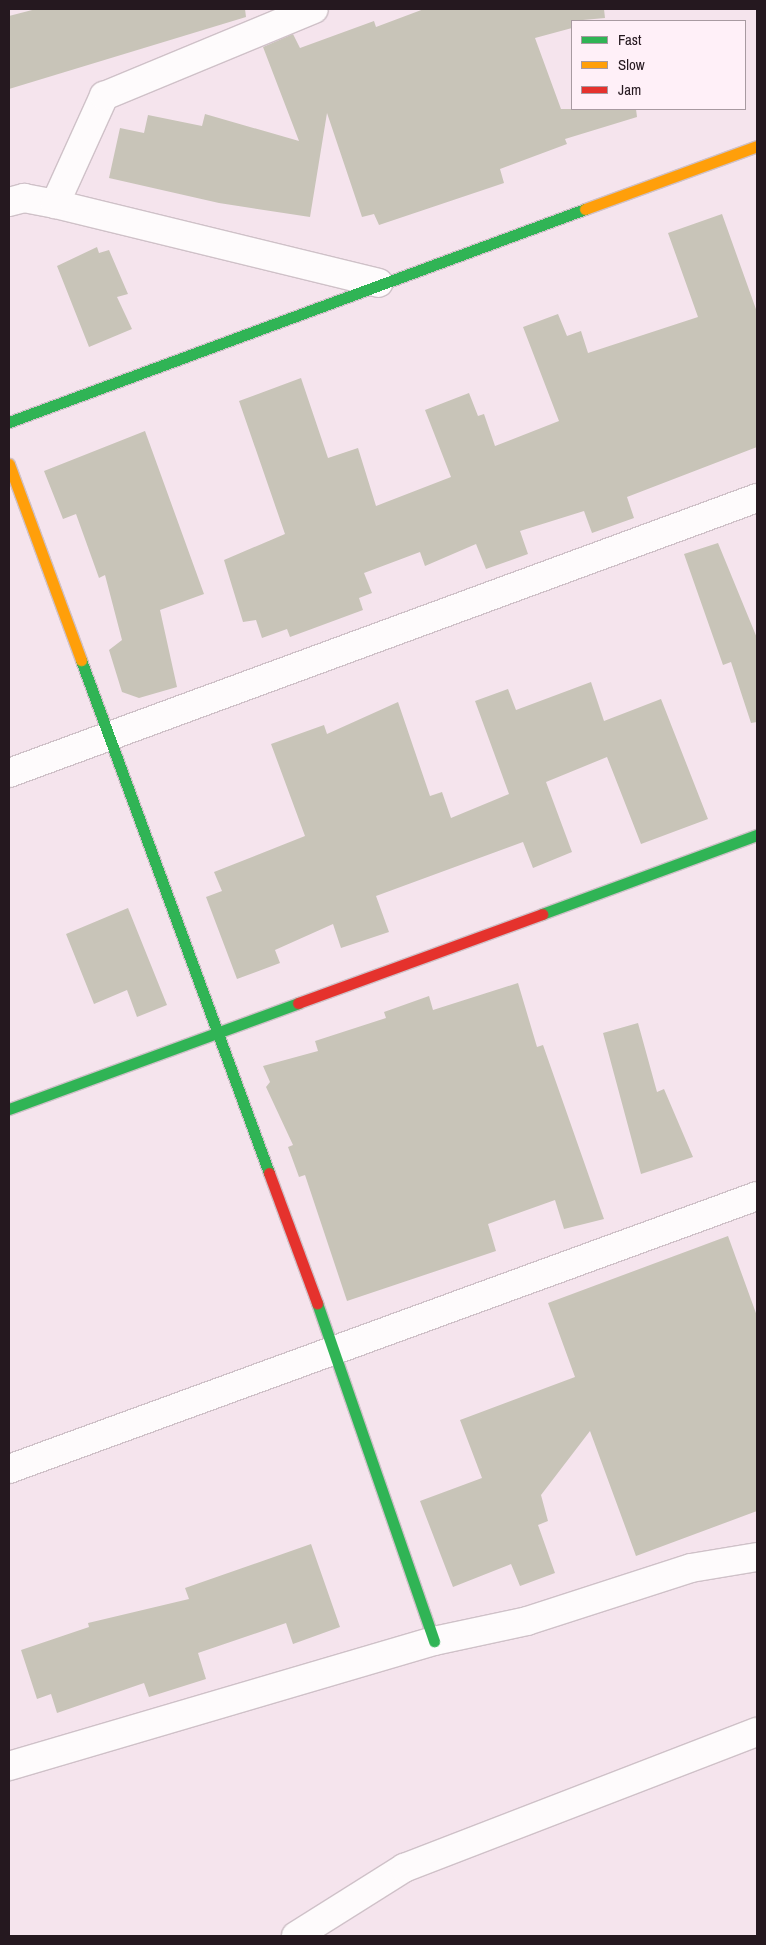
<!DOCTYPE html>
<html>
<head>
<meta charset="utf-8">
<style>
	body { margin:0 }
	#map { position:relative; width:766px; height:1945px; overflow:hidden; background:#f5e4ed; font-family:"Archivo Narrow",sans-serif }
	div>[style] { position:absolute }
	[style*='--x'] { left:calc(var(--x)*1px); top:calc(var(--y)*1px); width:calc(var(--w)*1px); rotate:calc(var(--a)*1deg) }
	.building>* { inset:0; background:#c8c4b8 }
	.roads { filter:drop-shadow(1px 0 #cfc1c8) drop-shadow(-1px 0 #cfc1c8) drop-shadow(0 1px #cfc1c8) drop-shadow(0 -1px #cfc1c8) }
	.street>* { height:28px; margin:-14px; padding:0 14px; transform-origin:14px; border-radius:14px; background:#fefbfc }
	.fast>* { height:11px; margin:-5.5px; padding:0 5.5px; transform-origin:5.5px; border-radius:5.5px; background:#30b455 }
	.slow>* { height:11px; margin:-5.5px; padding:0 5.5px; transform-origin:5.5px; border-radius:5.5px; background:#ff9f0a }
	.jam>* { height:11px; margin:-5.5px; padding:0 5.5px; transform-origin:5.5px; border-radius:5.5px; background:#e5322d }
	span { translate:-50% -50%; white-space:nowrap; text-align:center; line-height:1.15; -webkit-text-stroke:4.5px #fff0f8; paint-order:stroke }
	.frame { position:absolute; inset:0; border:10px solid #25181f; pointer-events:none }
	.legend { position:absolute; left:571px; top:20px; width:175px; height:90px; box-sizing:border-box; background:#fff0f8; border:1px solid #a89aa1; margin:0; padding:6px 9px; list-style:none; font-size:15px; color:#25181f }
	.legend li { display:flex; align-items:center; gap:10px; height:25px }
	.legend b { width:25px; border:1px solid #a89aa1 }
</style>
</head>
<body>
<div id="map">
	<div class="building">
		<div style="clip-path:polygon(36px 9px,245px 9px,246px 17px,9px 89px,9px 16px)"></div>
		<div style="clip-path:polygon(424px 9px,604px 9px,605px 18px,572px 21px,572px 28px,535px 38px,561px 109px,636px 109px,637px 117px,565px 139px,567px 144px,500px 169px,504px 183px,379px 225px,374px 214px,362px 217px,327px 113px,310px 217px,219px 203px,109px 178px,120px 128px,144px 133px,148px 115px,202px 126px,205px 114px,299px 141px,263px 47px,293px 34px,300px 48px,374px 21px,376px 27px)"></div>
		<div style="clip-path:polygon(722px 214px,757px 312px,757px 447px,627px 497px,634px 518px,592px 533px,584px 511px,520px 531px,528px 554px,486px 569px,476px 544px,425px 566px,420px 552px,364px 573px,372px 593px,359px 598px,363px 610px,290px 637px,287px 629px,262px 638px,256px 620px,243px 622px,224px 560px,285px 534px,239px 401px,301px 378px,328px 458px,358px 448px,376px 506px,451px 477px,425px 410px,469px 393px,478px 416px,484px 414px,495px 446px,559px 421px,523px 327px,558px 314px,567px 336px,581px 331px,588px 353px,698px 317px,668px 233px)"></div>
		<div style="clip-path:polygon(97px 247px,99px 253px,109px 250px,128px 294px,117px 297px,132px 329px,89px 347px,57px 266px)"></div>
		<div style="clip-path:polygon(145px 431px,204px 594px,160px 610px,177px 687px,139px 698px,122px 692px,109px 650px,122px 640px,105px 575px,99px 578px,76px 514px,63px 519px,44px 471px)"></div>
		<div style="clip-path:polygon(718px 543px,757px 638px,757px 722px,751px 723px,731px 662px,723px 665px,684px 554px)"></div>
		<div style="clip-path:polygon(591px 682px,604px 721px,661px 699px,708px 819px,641px 844px,607px 757px,546px 782px,572px 852px,533px 868px,523px 842px,376px 896px,389px 932px,341px 948px,333px 924px,275px 950px,280px 963px,237px 979px,206px 897px,222px 891px,214px 872px,305px 836px,271px 744px,324px 725px,327px 734px,398px 702px,430px 796px,442px 792px,451px 818px,509px 794px,475px 701px,508px 689px,516px 710px)"></div>
		<div style="clip-path:polygon(128px 908px,167px 1005px,137px 1017px,127px 990px,94px 1004px,66px 934px)"></div>
		<div style="clip-path:polygon(518px 983px,537px 1047px,543px 1045px,604px 1219px,564px 1229px,555px 1200px,488px 1224px,496px 1251px,347px 1301px,305px 1175px,299px 1177px,288px 1147px,293px 1145px,266px 1087px,270px 1082px,263px 1066px,318px 1051px,315px 1041px,386px 1018px,384px 1012px,429px 996px,433px 1010px)"></div>
		<div style="clip-path:polygon(638px 1023px,657px 1092px,664px 1089px,693px 1157px,641px 1174px,603px 1033px)"></div>
		<div style="clip-path:polygon(728px 1236px,757px 1316px,757px 1511px,636px 1556px,590px 1431px,541px 1495px,548px 1521px,538px 1525px,555px 1573px,520px 1586px,511px 1564px,453px 1587px,420px 1501px,482px 1478px,460px 1420px,575px 1377px,548px 1303px)"></div>
		<div style="clip-path:polygon(311px 1544px,340px 1627px,293px 1644px,286px 1623px,198px 1653px,206px 1679px,149px 1697px,144px 1683px,57px 1713px,51px 1694px,37px 1699px,21px 1650px,89px 1627px,88px 1623px,189px 1599px,185px 1588px)"></div>
	</div>
	<div class="roads">
		<div class="street">
			<div style="--x:9;--y:202;--w:16;--a:-15"></div>
			<div style="--x:24;--y:198;--w:32;--a:11"></div>
			<div style="--x:55;--y:204;--w:333;--a:13.7"></div>
			<div style="--x:55;--y:204;--w:119;--a:-65.6"></div>
			<div style="--x:104;--y:96;--w:227;--a:-22.5"></div>
			<div style="--x:9;--y:773;--w:797;--a:-20.19"></div>
			<div style="--x:9;--y:1469;--w:796;--a:-20.05"></div>
			<div style="--x:9;--y:1766;--w:443;--a:-16.4"></div>
			<div style="--x:434;--y:1641;--w:95;--a:-12.1"></div>
			<div style="--x:527;--y:1621;--w:172;--a:-17.9"></div>
			<div style="--x:691;--y:1568;--w:67;--a:-9.5"></div>
			<div style="--x:296;--y:1936;--w:128;--a:-32.2"></div>
			<div style="--x:404;--y:1868;--w:378;--a:-21.1"></div>
		</div>
		<div class="fast">
			<div style="--x:9;--y:422;--w:614;--a:-20.29"></div>
			<div style="--x:81;--y:660;--w:546;--a:69.87"></div>
			<div style="--x:542;--y:914;--w:229;--a:-20.2"></div>
			<div style="--x:9;--y:1109;--w:308;--a:-20.1"></div>
			<div style="--x:317;--y:1303;--w:358;--a:70.9"></div>
		</div>
		<div class="slow">
			<div style="--x:585;--y:209;--w:183;--a:-20.1"></div>
			<div style="--x:9;--y:464;--w:209;--a:69.8"></div>
		</div>
		<div class="jam">
			<div style="--x:298;--y:1003;--w:260;--a:-20"></div>
			<div style="--x:269;--y:1173;--w:139;--a:69.7"></div>
		</div>
	</div>
	<div class="frame"></div>
	<ul class="legend">
	<li><b style="height:6px;background:#30b455"></b>Fast</li>
	<li><b style="height:6px;background:#ff9f0a"></b>Slow</li>
	<li><b style="height:6px;background:#e5322d"></b>Jam</li>
	</ul>
</div>
</body>
</html>
